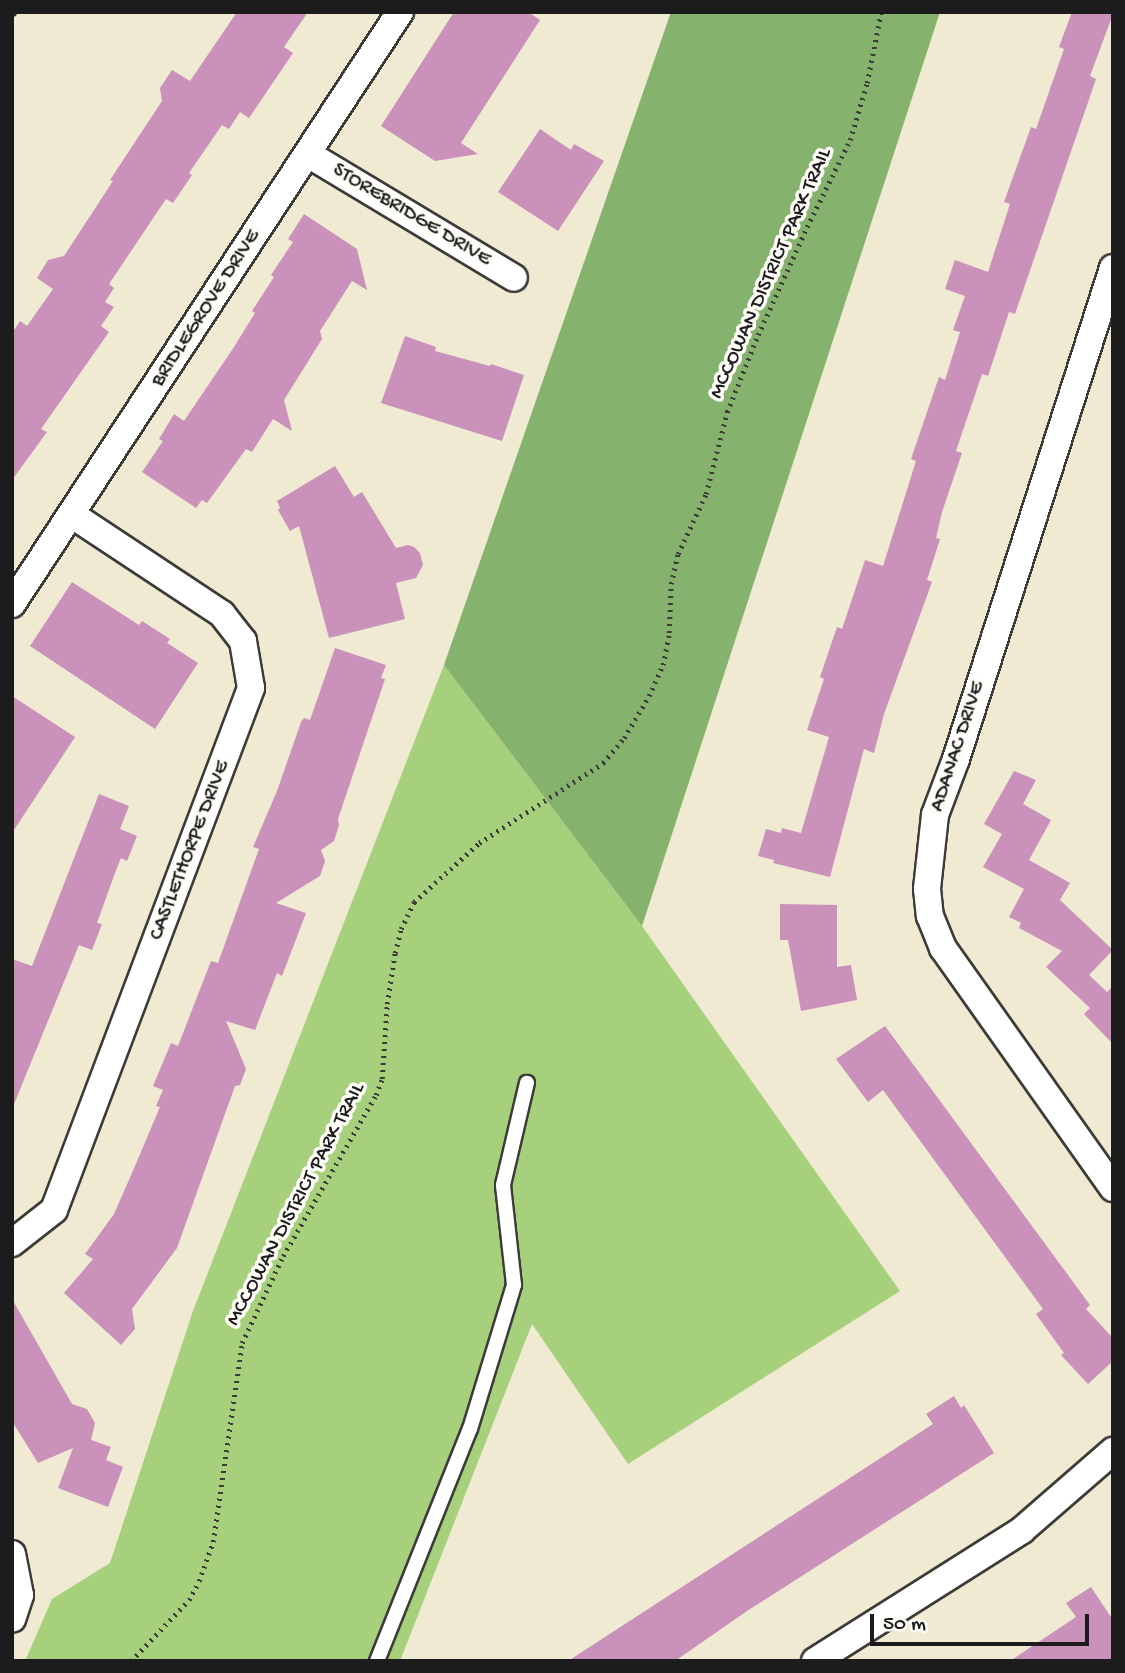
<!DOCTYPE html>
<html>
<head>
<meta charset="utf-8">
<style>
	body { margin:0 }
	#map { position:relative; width:1125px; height:1673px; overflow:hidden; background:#efead1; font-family:"Gochi Hand",sans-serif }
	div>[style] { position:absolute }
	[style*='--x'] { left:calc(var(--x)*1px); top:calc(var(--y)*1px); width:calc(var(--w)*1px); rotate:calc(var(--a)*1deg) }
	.green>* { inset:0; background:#a7d07c }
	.forest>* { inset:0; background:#85b26c }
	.building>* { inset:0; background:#ca91bb }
	.path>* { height:4.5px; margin-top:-2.25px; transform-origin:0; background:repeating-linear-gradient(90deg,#3c3b37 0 2px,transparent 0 7px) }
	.roads { filter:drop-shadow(2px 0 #3c3b37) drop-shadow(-2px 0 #3c3b37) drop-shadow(0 2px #3c3b37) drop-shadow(0 -2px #3c3b37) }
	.lane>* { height:14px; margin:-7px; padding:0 7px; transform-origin:7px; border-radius:7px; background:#fff }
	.street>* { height:26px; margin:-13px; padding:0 13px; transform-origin:13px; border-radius:13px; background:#fff }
	.rail>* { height:8px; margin-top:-4px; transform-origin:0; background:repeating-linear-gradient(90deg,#fdfcf7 0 16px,#1c1c1c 0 32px); box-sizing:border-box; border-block:2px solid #1c1c1c }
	span { translate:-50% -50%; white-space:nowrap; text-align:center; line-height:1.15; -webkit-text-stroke:7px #fdfcf7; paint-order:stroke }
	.street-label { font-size:21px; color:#1c1c1c }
	.frame { position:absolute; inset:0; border:14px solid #1c1c1c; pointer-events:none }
	.scale { position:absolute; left:870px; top:1614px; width:219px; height:32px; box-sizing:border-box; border:4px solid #1c1c1c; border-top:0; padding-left:9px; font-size:21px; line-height:24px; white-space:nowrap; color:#1c1c1c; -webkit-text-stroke:5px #fdfcf7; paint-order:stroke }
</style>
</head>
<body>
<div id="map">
	<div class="green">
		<div style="clip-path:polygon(444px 665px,642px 926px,900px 1291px,628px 1464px,532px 1324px,400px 1661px,25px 1661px,52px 1599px,110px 1563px,193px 1311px)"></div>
	</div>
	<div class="forest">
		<div style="clip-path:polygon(671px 12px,940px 12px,642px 926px,444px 665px)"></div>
	</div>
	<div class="building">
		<div style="clip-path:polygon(237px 12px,308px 12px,284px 47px,293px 53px,249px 118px,240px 112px,229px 129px,222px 125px,189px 173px,192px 175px,173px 203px,166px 199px,109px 284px,114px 288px,105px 302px,114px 307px,101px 326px,109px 332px,41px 429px,47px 432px,12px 480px,12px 333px,20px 321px,27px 326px,53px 289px,37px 278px,48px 260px,64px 256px,113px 181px,110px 180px,162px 101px,160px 88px,172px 70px,190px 81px)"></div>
		<div style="clip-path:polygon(454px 12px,528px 12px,540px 20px,461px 143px,478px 154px,435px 161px,381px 126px)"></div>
		<div style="clip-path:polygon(1072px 12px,1113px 14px,1090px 76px,1096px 79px,1015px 314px,1009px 312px,988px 376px,982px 374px,956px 451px,962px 453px,942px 512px,936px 538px,940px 539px,927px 580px,932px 582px,884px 714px,874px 753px,864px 749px,830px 877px,773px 863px,774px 860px,758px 856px,766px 829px,781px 833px,782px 828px,801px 833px,829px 737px,807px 730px,824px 679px,820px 677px,837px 627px,842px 629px,865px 560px,883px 566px,916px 461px,911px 459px,939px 377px,945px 380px,960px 332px,953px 330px,965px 296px,945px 289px,955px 260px,988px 272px,1010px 204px,1004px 202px,1031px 127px,1036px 129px,1064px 49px,1059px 47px)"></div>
		<div style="clip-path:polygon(540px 129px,571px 150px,574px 144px,604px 161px,558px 231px,498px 192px)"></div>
		<div style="clip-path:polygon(304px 214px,357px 249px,367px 290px,352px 281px,320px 331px,322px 339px,284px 400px,292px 431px,273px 419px,252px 452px,246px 449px,207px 503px,202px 500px,196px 508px,142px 472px,163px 441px,159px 439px,174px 414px,184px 421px,234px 347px,255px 313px,252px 311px,274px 277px,271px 275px,293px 242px,288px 239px)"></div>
		<div style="clip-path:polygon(405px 336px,436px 347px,435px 351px,490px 366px,491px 364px,524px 375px,502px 441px,381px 403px)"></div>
		<div style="clip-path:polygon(335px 466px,354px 497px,362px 492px,396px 548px,408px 545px,414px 547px,420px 553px,423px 565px,416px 578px,396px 583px,405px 619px,329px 638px,299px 526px,290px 531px,278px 510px,280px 508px,277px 501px)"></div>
		<div style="clip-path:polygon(72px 582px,139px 625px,142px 621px,170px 639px,167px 643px,198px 663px,155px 729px,30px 646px)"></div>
		<div style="clip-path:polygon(335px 648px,386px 665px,381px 678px,385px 679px,338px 819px,339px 825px,334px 841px,321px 850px,325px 861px,320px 876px,276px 903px,306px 913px,282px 976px,277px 973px,255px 1030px,226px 1021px,246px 1069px,240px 1085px,235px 1086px,177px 1248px,132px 1309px,135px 1329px,121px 1345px,64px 1293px,93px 1259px,85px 1254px,114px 1214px,132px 1173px,160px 1107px,156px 1106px,163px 1090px,153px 1086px,171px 1043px,178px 1046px,211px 961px,218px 963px,259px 849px,253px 847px,277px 791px,301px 722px,304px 718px,310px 720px)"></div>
		<div style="clip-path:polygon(12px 696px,75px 737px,12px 833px)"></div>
		<div style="clip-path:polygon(1014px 771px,1036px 780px,1023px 804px,1051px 820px,1029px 860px,1070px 883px,1060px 900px,1113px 950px,1089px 975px,1107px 992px,1113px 986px,1113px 1044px,1084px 1014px,1090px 1008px,1046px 967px,1062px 951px,1019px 928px,1021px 923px,1009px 917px,1024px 889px,983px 867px,1002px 834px,984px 824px)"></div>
		<div style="clip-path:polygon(99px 794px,129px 806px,120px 829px,137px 836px,127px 861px,121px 858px,115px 873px,97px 923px,102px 924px,92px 950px,79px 945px,12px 1109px,12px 959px,32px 966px)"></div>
		<div style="clip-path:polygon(780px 904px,837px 905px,837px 967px,851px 965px,857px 1000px,801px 1011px,788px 940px,780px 940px)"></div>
		<div style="clip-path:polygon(885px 1026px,1090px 1305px,1086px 1309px,1113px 1338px,1113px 1361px,1088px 1384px,1061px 1355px,1064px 1353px,1036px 1314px,1043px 1309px,883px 1090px,868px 1102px,836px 1059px)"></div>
		<div style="clip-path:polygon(12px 1299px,72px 1404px,87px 1409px,95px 1423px,91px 1440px,111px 1447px,106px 1460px,123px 1467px,108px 1507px,58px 1488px,73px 1448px,38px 1463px,12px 1421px)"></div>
		<div style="clip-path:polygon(954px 1396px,961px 1408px,964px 1405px,994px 1453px,747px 1611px,675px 1661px,568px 1661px,933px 1424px,926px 1414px)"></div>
		<div style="clip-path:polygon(1091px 1587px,1113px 1620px,1113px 1661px,1010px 1661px,1076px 1617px,1066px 1603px)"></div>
	</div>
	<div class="path">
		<div style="--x:131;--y:1661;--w:84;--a:-46.4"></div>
		<div style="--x:189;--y:1600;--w:21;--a:-62"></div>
		<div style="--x:199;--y:1581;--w:41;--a:-70.3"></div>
		<div style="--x:213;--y:1542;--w:201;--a:-81.7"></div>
		<div style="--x:242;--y:1343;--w:96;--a:-64.8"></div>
		<div style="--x:283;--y:1256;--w:186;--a:-60"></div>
		<div style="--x:376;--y:1095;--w:17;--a:-69"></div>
		<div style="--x:382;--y:1079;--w:75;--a:-86.2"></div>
		<div style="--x:387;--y:1004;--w:52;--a:-81.1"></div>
		<div style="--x:395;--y:953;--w:25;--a:-76"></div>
		<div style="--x:401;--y:929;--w:30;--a:-64"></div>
		<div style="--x:414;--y:902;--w:88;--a:-42.2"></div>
		<div style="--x:479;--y:843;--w:148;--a:-32.8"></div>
		<div style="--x:603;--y:763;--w:33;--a:-50"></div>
		<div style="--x:624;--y:738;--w:49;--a:-59.2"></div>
		<div style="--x:649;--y:696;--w:34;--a:-66"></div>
		<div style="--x:663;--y:665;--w:33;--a:-79"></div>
		<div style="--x:669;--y:633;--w:49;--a:-87.7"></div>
		<div style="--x:671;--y:584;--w:31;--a:-77"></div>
		<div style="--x:678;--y:554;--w:66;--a:-65"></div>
		<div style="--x:706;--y:494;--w:85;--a:-75.6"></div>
		<div style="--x:727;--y:412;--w:83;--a:-68.1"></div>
		<div style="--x:758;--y:335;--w:119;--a:-65.6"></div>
		<div style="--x:807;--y:227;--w:97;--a:-63.7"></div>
		<div style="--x:850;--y:140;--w:59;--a:-73.4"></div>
		<div style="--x:867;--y:83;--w:72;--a:-78.8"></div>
	</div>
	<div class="roads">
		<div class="lane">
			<div style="--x:377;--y:1661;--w:250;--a:-68.2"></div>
			<div style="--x:470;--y:1429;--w:151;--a:-73"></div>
			<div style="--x:514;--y:1285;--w:101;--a:-96.3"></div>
			<div style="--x:503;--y:1185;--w:105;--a:-76.8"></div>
		</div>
		<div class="street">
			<div style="--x:308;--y:154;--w:240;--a:31"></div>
			<div style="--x:1113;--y:268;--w:515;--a:107.73"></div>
			<div style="--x:956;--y:759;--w:60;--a:110.6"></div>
			<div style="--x:935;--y:815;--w:74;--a:96.2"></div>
			<div style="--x:927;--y:889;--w:27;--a:84"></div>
			<div style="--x:930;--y:916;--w:35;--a:68"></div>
			<div style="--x:943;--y:948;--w:294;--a:54.7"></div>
			<div style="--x:12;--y:604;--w:708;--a:-56.76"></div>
			<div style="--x:12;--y:1243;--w:53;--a:-38.2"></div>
			<div style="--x:54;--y:1210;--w:558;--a:-69.32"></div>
			<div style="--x:251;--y:688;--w:48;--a:-99.7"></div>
			<div style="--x:243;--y:641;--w:34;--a:-128"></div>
			<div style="--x:222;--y:614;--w:181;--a:-146.5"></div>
			<div style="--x:12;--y:1554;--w:42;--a:79"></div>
			<div style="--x:20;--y:1595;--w:25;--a:108"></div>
			<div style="--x:815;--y:1661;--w:245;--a:-32.3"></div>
			<div style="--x:1022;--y:1530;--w:121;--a:-41"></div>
		</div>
	</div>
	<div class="rail">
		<div style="--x:12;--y:14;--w:3;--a:-45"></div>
	</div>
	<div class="street-label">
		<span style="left:411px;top:216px;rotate:31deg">STOREBRIDGE DRIVE</span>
		<span style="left:772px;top:274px;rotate:-66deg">MCCOWAN DISTRICT PARK TRAIL</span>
		<span style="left:207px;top:309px;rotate:-57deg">BRIDLEGROVE DRIVE</span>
		<span style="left:959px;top:747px;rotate:-72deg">ADANAC DRIVE</span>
		<span style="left:191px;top:851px;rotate:-69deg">CASTLETHORPE DRIVE</span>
		<span style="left:297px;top:1205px;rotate:-62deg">MCCOWAN DISTRICT PARK TRAIL</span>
	</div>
	<div class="frame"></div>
	<div class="scale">50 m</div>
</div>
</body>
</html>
